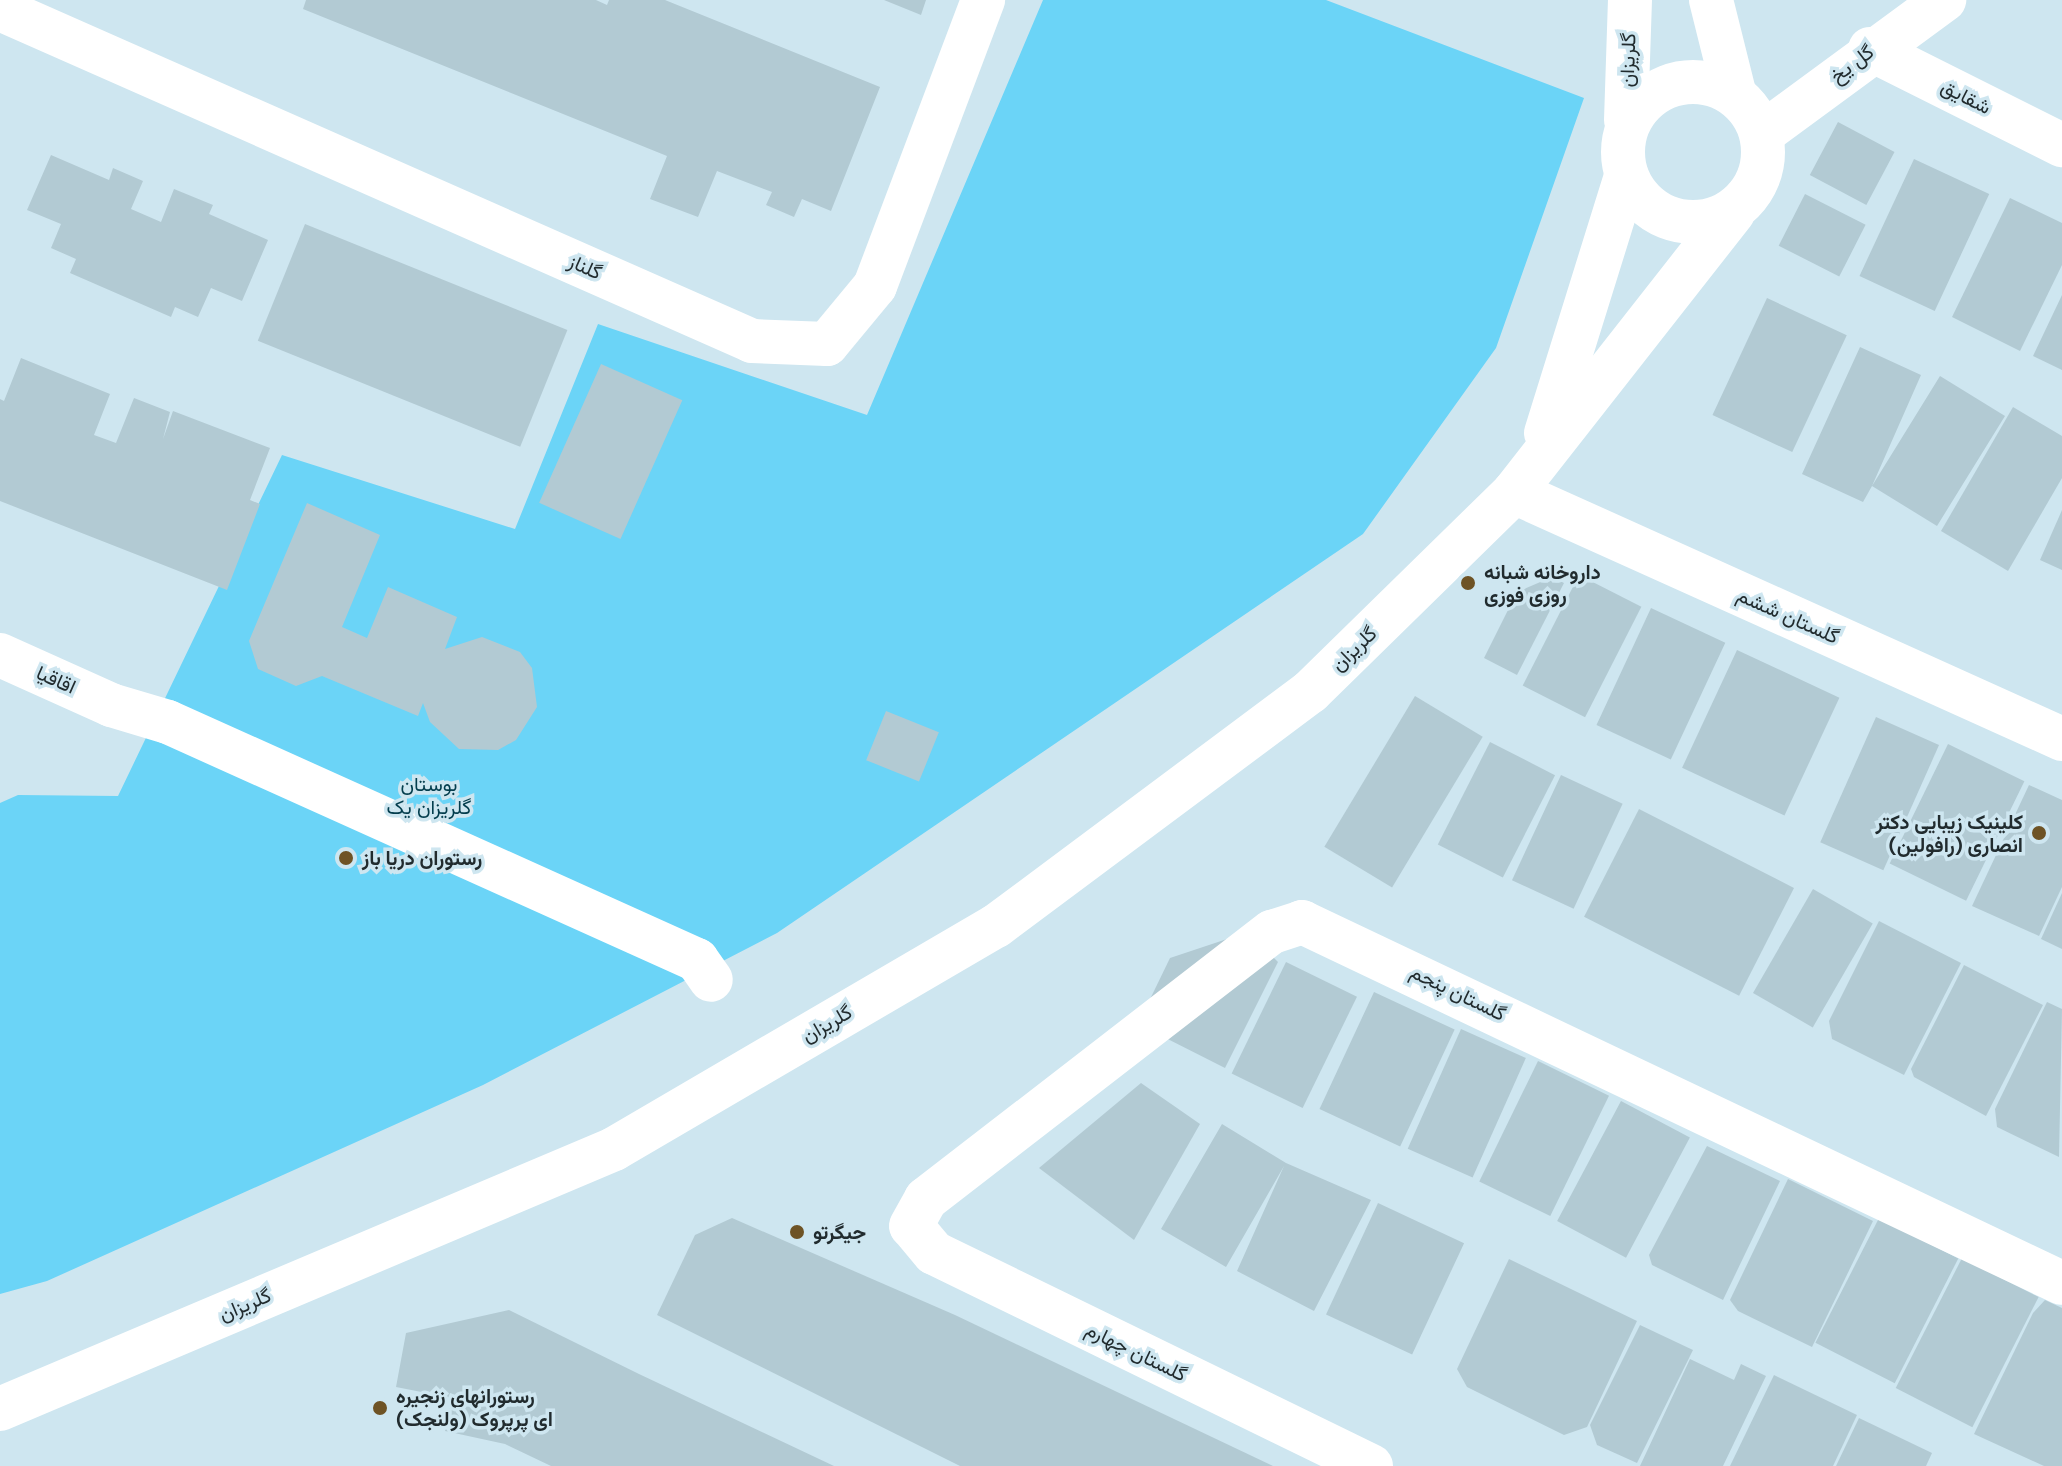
<!DOCTYPE html>
<html>
<head>
<meta charset="utf-8">
<style>
	body { margin:0 }
	#map { position:relative; width:2062px; height:1466px; overflow:hidden; background:#cee6f0; font-family:"DM Sans",Vazirmatn,sans-serif }
	div>[style] { position:absolute }
	[style*='--x'] { left:calc(var(--x)*1px); top:calc(var(--y)*1px); width:calc(var(--w)*1px); rotate:calc(var(--a)*1deg) }
	.green>* { inset:0; background:#6bd4f7 }
	.building>* { inset:0; background:#b2cad3; transform-origin:0 0 }
	.minor>* { height:44px; margin:-22px; padding:0 22px; transform-origin:22px; border-radius:22px; background:#fff }
	.minor>.ring { margin:-22px; padding:0; box-sizing:content-box; background:none; border:44px solid #fff; border-radius:50% }
	.dots>* { width:22px; height:22px; translate:-50% -50%; box-sizing:border-box; border:4px solid #cee6f0; border-radius:50% }
	span { translate:-50% -50%; white-space:nowrap; text-align:center; line-height:1.15; -webkit-text-stroke:7px #cee6f0; paint-order:stroke }
	.street-label { font-size:20px; color:#212b2e }
	.poi-label { font-size:20px; color:#212b2e; font-weight:700 }
	.left { translate:0 -50%; text-align:left }
	.right { translate:-100% -50%; text-align:right }
	.park-label { font-size:20px; color:#033d4d }
</style>
</head>
<body>
<div id="map">
	<div class="green">
		<div style="clip-path:polygon(1043px 0,1326px 0,1584px 98px,1496px 348px,1363px 534px,777px 933px,483px 1085px,47px 1281px,0 1294px,0 803px,18px 795px,118px 796px,282px 455px,515px 529px,598px 324px,867px 415px)"></div>
	</div>
	<div class="building">
		<div style="clip-path:polygon(306px 0,596px 0,607px 5px,609px 0,665px 0,880px 87px,831px 211px,802px 199px,794px 217px,766px 205px,772px 192px,717px 171px,698px 217px,650px 199px,667px 156px,303px 9px)"></div>
		<div style="clip-path:polygon(884px 0,926px 0,921px 15px)"></div>
		<div style="left:1838px;top:122px;width:64px;height:60px;rotate:28deg"></div>
		<div style="clip-path:polygon(51px 155px,109px 180px,113px 168px,143px 181px,131px 209px,161px 222px,174px 189px,213px 205px,209px 214px,268px 240px,242px 301px,211px 288px,198px 317px,175px 307px,171px 317px,70px 273px,76px 259px,51px 248px,61px 224px,27px 210px)"></div>
		<div style="left:1914px;top:159px;width:83px;height:129px;rotate:25deg"></div>
		<div style="left:1805px;top:194px;width:68px;height:58px;rotate:27deg"></div>
		<div style="clip-path:polygon(2010px 198px,2062px 223px,2062px 265px,2020px 351px,1952px 317px)"></div>
		<div style="left:305px;top:224px;width:283px;height:126px;rotate:22deg"></div>
		<div style="clip-path:polygon(2062px 295px,2062px 370px,2033px 356px)"></div>
		<div style="left:1767px;top:298px;width:88px;height:129px;rotate:25deg"></div>
		<div style="clip-path:polygon(1860px 347px,1921px 375px,1872px 486px,1940px 376px,2005px 416px,1937px 526px,1872px 486px,1863px 502px,1802px 474px)"></div>
		<div style="clip-path:polygon(21px 358px,110px 394px,94px 435px,116px 443px,134px 398px,170px 412px,163px 439px,173px 411px,270px 448px,250px 500px,260px 504px,227px 590px,0 501px,0 399px,4px 401px)"></div>
		<div style="left:601px;top:364px;width:89px;height:152px;rotate:24deg"></div>
		<div style="clip-path:polygon(2013px 407px,2062px 436px,2062px 478px,2008px 571px,1941px 531px)"></div>
		<div style="clip-path:polygon(307px 503px,380px 535px,342px 627px,367px 638px,388px 587px,457px 617px,445px 649px,482px 637px,520px 652px,532px 668px,537px 707px,516px 740px,498px 750px,459px 749px,430px 722px,423px 703px,418px 716px,322px 676px,296px 686px,258px 669px,249px 641px)"></div>
		<div style="clip-path:polygon(2062px 510px,2062px 570px,2040px 560px)"></div>
		<div style="left:1579px;top:575px;width:70px;height:124px;rotate:27deg"></div>
		<div style="clip-path:polygon(1552px 577px,1564px 583px,1517px 675px,1484px 658px,1517px 592px)"></div>
		<div style="left:1651px;top:608px;width:82px;height:129px;rotate:25deg"></div>
		<div style="left:1737px;top:650px;width:113px;height:130px;rotate:25deg"></div>
		<div style="left:1415px;top:696px;width:79px;height:176px;rotate:31deg"></div>
		<div style="left:886px;top:711px;width:57px;height:53px;rotate:22deg"></div>
		<div style="left:1876px;top:717px;width:69px;height:137px;rotate:24deg"></div>
		<div style="left:1490px;top:742px;width:73px;height:115px;rotate:27deg"></div>
		<div style="left:1948px;top:744px;width:85px;height:133px;rotate:26deg"></div>
		<div style="left:1561px;top:775px;width:68px;height:116px;rotate:25deg"></div>
		<div style="clip-path:polygon(2029px 785px,2062px 800px,2062px 887px,2039px 936px,1972px 906px)"></div>
		<div style="left:1639px;top:809px;width:174px;height:121px;rotate:27deg"></div>
		<div style="left:1813px;top:889px;width:69px;height:120px;rotate:30deg"></div>
		<div style="clip-path:polygon(2062px 893px,2062px 949px,2041px 939px)"></div>
		<div style="clip-path:polygon(1879px 921px,1961px 963px,1904px 1075px,1832px 1039px,1829px 1021px)"></div>
		<div style="clip-path:polygon(1248px 932px,1278px 962px,1225px 1068px,1138px 1024px,1170px 958px)"></div>
		<div style="left:1286px;top:962px;width:79px;height:124px;rotate:26deg"></div>
		<div style="clip-path:polygon(1964px 965px,2043px 1005px,1986px 1116px,1914px 1077px,1911px 1069px)"></div>
		<div style="left:1374px;top:992px;width:89px;height:129px;rotate:25deg"></div>
		<div style="clip-path:polygon(2047px 1002px,2062px 1009px,2059px 1157px,1997px 1127px,1995px 1109px)"></div>
		<div style="left:1461px;top:1029px;width:71px;height:131px;rotate:24deg"></div>
		<div style="left:1538px;top:1061px;width:79px;height:134px;rotate:26deg"></div>
		<div style="clip-path:polygon(1141px 1083px,1200px 1124px,1134px 1240px,1039px 1168px)"></div>
		<div style="left:1621px;top:1101px;width:78px;height:136px;rotate:28deg"></div>
		<div style="clip-path:polygon(1222px 1124px,1286px 1163px,1371px 1200px,1314px 1311px,1237px 1271px,1284px 1166px,1226px 1267px,1161px 1229px)"></div>
		<div style="clip-path:polygon(1707px 1146px,1780px 1181px,1723px 1300px,1652px 1265px,1649px 1255px)"></div>
		<div style="clip-path:polygon(1788px 1179px,1873px 1221px,1812px 1347px,1738px 1311px,1730px 1300px)"></div>
		<div style="left:1378px;top:1203px;width:95px;height:123px;rotate:25deg"></div>
		<div style="clip-path:polygon(732px 1218px,955px 1315px,1273px 1466px,960px 1466px,657px 1315px,695px 1235px)"></div>
		<div style="left:1879px;top:1218px;width:89px;height:140px;rotate:27deg"></div>
		<div style="left:1962px;top:1258px;width:86px;height:146px;rotate:27deg"></div>
		<div style="clip-path:polygon(1509px 1259px,1637px 1321px,1587px 1427px,1564px 1435px,1467px 1387px,1457px 1369px)"></div>
		<div style="clip-path:polygon(2045px 1300px,2062px 1308px,2062px 1466px,2044px 1466px,1974px 1434px,2033px 1313px)"></div>
		<div style="clip-path:polygon(509px 1310px,639px 1374px,834px 1466px,551px 1466px,505px 1444px,445px 1431px,452px 1398px,396px 1387px,406px 1333px)"></div>
		<div style="clip-path:polygon(1640px 1325px,1693px 1350px,1637px 1463px,1597px 1445px,1590px 1425px)"></div>
		<div style="clip-path:polygon(1690px 1359px,1734px 1380px,1741px 1364px,1766px 1376px,1723px 1466px,1640px 1466px)"></div>
		<div style="clip-path:polygon(1774px 1375px,1857px 1415px,1833px 1466px,1730px 1466px)"></div>
		<div style="clip-path:polygon(1859px 1418px,1932px 1453px,1926px 1466px,1836px 1466px)"></div>
	</div>
	<div class="minor">
		<div style="--x:1711;--y:0;--w:95;--a:76"></div>
		<div style="--x:0;--y:9;--w:822;--a:23.82"></div>
		<div style="--x:752;--y:341;--w:75;--a:2.3"></div>
		<div style="--x:827;--y:344;--w:75;--a:-50.4"></div>
		<div style="--x:875;--y:286;--w:306;--a:-69.3"></div>
		<div style="--x:1870;--y:49;--w:215;--a:26.6"></div>
		<div class="ring" style="left:1623px;top:82px;width:96px;height:96px"></div>
		<div style="--x:1626;--y:120;--w:120;--a:-88.1"></div>
		<div style="--x:1763;--y:133;--w:225;--a:-36.3"></div>
		<div style="--x:1546;--y:433;--w:266;--a:-72.7"></div>
		<div style="--x:1514;--y:492;--w:601;--a:24.26"></div>
		<div style="--x:0;--y:655;--w:122;--a:24.2"></div>
		<div style="--x:111;--y:705;--w:59;--a:16.6"></div>
		<div style="--x:168;--y:722;--w:580;--a:24.22"></div>
		<div style="--x:697;--y:960;--w:24;--a:55"></div>
		<div style="--x:0;--y:1409;--w:667;--a:-22.95"></div>
		<div style="--x:614;--y:1149;--w:442;--a:-30.3"></div>
		<div style="--x:996;--y:926;--w:392;--a:-36.7"></div>
		<div style="--x:1310;--y:692;--w:286;--a:-44.4"></div>
		<div style="--x:1514;--y:492;--w:355;--a:-51.9"></div>
		<div style="--x:1371;--y:1466;--w:486;--a:-154"></div>
		<div style="--x:934;--y:1253;--w:35;--a:-130"></div>
		<div style="--x:911;--y:1226;--w:31;--a:-61"></div>
		<div style="--x:926;--y:1199;--w:437;--a:-37.7"></div>
		<div style="--x:1272;--y:932;--w:32;--a:-18"></div>
		<div style="--x:1302;--y:922;--w:841;--a:25.41"></div>
	</div>
	<div class="dots">
		<div style="left:1468px;top:583px;background:#6e5325"></div>
		<div style="left:2039px;top:833px;background:#6e5325"></div>
		<div style="left:346px;top:858px;background:#6e5325"></div>
		<div style="left:797px;top:1232px;background:#6e5325"></div>
		<div style="left:380px;top:1408px;background:#6e5325"></div>
	</div>
	<div class="street-label">
		<span style="left:1628px;top:60px;rotate:-88deg">گلریزان</span>
		<span style="left:1852px;top:64px;rotate:-37deg">گل یخ</span>
		<span style="left:1966px;top:97px;rotate:27deg">شقایق</span>
		<span style="left:585px;top:267px;rotate:24deg">گلناز</span>
		<span style="left:1788px;top:616px;rotate:24deg">گلستان ششم</span>
		<span style="left:1354px;top:649px;rotate:-44deg">گلریزان</span>
		<span style="left:56px;top:680px;rotate:24deg">اقاقیا</span>
		<span style="left:1458px;top:993px;rotate:26deg">گلستان پنجم</span>
		<span style="left:827px;top:1024px;rotate:-30deg">گلریزان</span>
		<span style="left:245px;top:1305px;rotate:-23deg">گلریزان</span>
		<span style="left:1136px;top:1352px;rotate:26deg">گلستان چهارم</span>
	</div>
	<div class="poi-label">
		<span class="left" style="left:1484px;top:584px">داروخانه شبانه<br>روزی فوزی</span>
		<span class="right" style="left:2023px;top:834px">کلینیک زیبایی دکتر<br>انصاری (رافولین)</span>
		<span class="left" style="left:362px;top:858px">رستوران دریا باز</span>
		<span class="left" style="left:813px;top:1232px">جیگرتو</span>
		<span class="left" style="left:396px;top:1408px">رستورانهای زنجیره<br>ای پرپروک (ولنجک)</span>
	</div>
	<div class="park-label">
		<span style="left:429px;top:796px">بوستان<br>گلریزان یک</span>
	</div>
</div>
</body>
</html>
